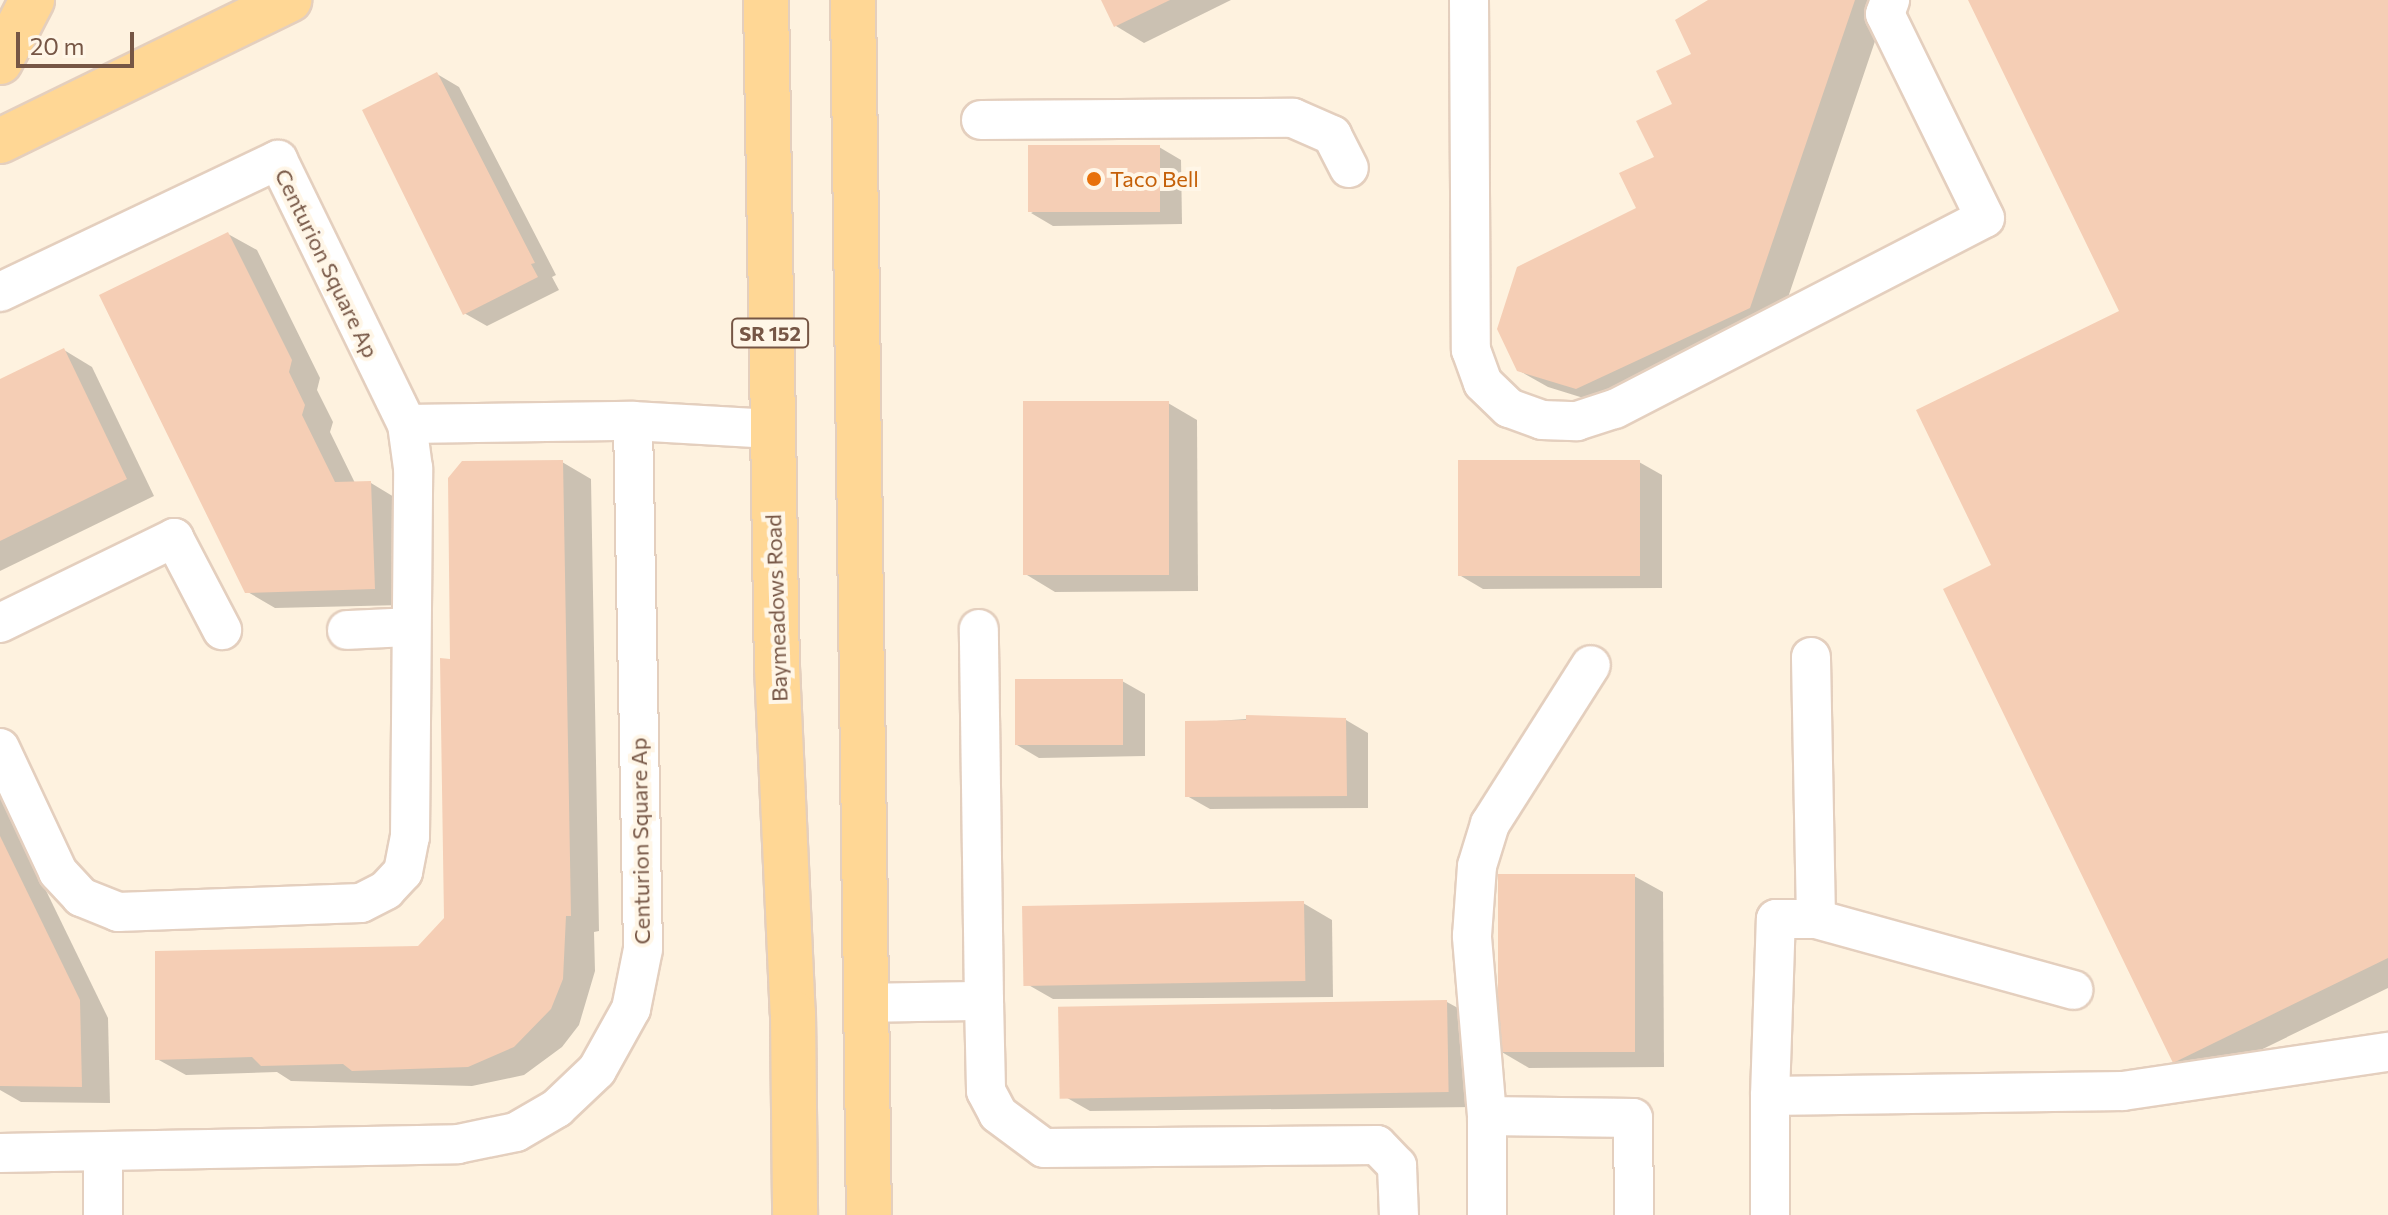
<!DOCTYPE html>
<html>
<head>
<meta charset="utf-8">
<style>
	body { margin:0 }
	#map { position:relative; width:2388px; height:1215px; overflow:hidden; background:#fef2df; font-family:Commissioner,sans-serif }
	div>[style] { position:absolute }
	[style*='--x'] { left:calc(var(--x)*1px); top:calc(var(--y)*1px); width:calc(var(--w)*1px); rotate:calc(var(--a)*1deg) }
	.shadow>* { inset:0; background:#0003 }
	.building>* { inset:0; background:#f5ceb5; transform-origin:0 0 }
	.roads { filter:drop-shadow(2px 0 #e4cfbe) drop-shadow(-2px 0 #e4cfbe) drop-shadow(0 2px #e4cfbe) drop-shadow(0 -2px #e4cfbe) }
	.minor>* { height:38px; margin:-19px; padding:0 19px; transform-origin:19px; border-radius:19px; background:#fff }
	.major>* { height:44px; margin:-22px; padding:0 22px; transform-origin:22px; border-radius:22px; background:#ffd795 }
	.dots>* { width:22px; height:22px; translate:-50% -50%; box-sizing:border-box; border:4px solid #fff6e7; border-radius:50% }
	span { translate:-50% -50%; white-space:nowrap; text-align:center; line-height:1.15; -webkit-text-stroke:8px #fff6e7; paint-order:stroke }
	.shield-label span { padding:2px 6px; background:#fff6e7; border:2px solid; border-radius:6px; -webkit-text-stroke-width:0 }
	.shield-label { font-size:20px; color:#765645; font-weight:700 }
	.food-label { font-size:22px; color:#c56008 }
	.left { translate:0 -50%; text-align:left }
	.street-label { font-size:22px; color:#765645 }
	.scale { position:absolute; left:16px; top:32px; width:118px; height:36px; box-sizing:border-box; border:4px solid #765645; border-top:0; padding-left:10px; font-size:24px; line-height:28px; white-space:nowrap; color:#765645; -webkit-text-stroke:6px #fff6e7; paint-order:stroke }
</style>
</head>
<body>
<div id="map">
	<div class="shadow">
		<div style="clip-path:polygon(1103px 0,1231px 0,1144px 43px,1116px 26px)"></div>
		<div style="clip-path:polygon(1710px 0,1889px 0,1779px 324px,1606px 405px,1548px 387px,1518px 370px,1639px 209px)"></div>
		<div style="clip-path:polygon(1970px 0,2388px 0,2388px 988px,2203px 1078px,2174px 1062px,1994px 565px,2121px 312px)"></div>
		<div style="clip-path:polygon(437px 74px,459px 87px,556px 275px,552px 277px,559px 290px,487px 326px,464px 313px)"></div>
		<div style="clip-path:polygon(1159px 147px,1181px 160px,1182px 224px,1053px 226px,1031px 213px)"></div>
		<div style="clip-path:polygon(228px 234px,257px 250px,320px 378px,317px 390px,333px 422px,330px 432px,355px 483px,371px 483px,399px 500px,403px 605px,275px 608px,246px 591px)"></div>
		<div style="clip-path:polygon(64px 350px,92px 367px,154px 496px,0 571px,0 381px)"></div>
		<div style="clip-path:polygon(1168px 403px,1197px 420px,1198px 591px,1055px 592px,1027px 575px)"></div>
		<div style="clip-path:polygon(562px 462px,591px 479px,599px 931px,594px 932px,595px 971px,579px 1025px,562px 1047px,524px 1075px,472px 1086px,291px 1081px,277px 1072px,186px 1075px,157px 1059px,419px 948px,446px 919px,452px 661px)"></div>
		<div style="clip-path:polygon(1639px 462px,1662px 475px,1662px 588px,1483px 589px,1461px 576px)"></div>
		<div style="clip-path:polygon(1122px 681px,1145px 694px,1145px 756px,1039px 758px,1017px 745px)"></div>
		<div style="clip-path:polygon(1276px 717px,1346px 720px,1368px 733px,1368px 808px,1210px 809px,1187px 796px,1187px 723px)"></div>
		<div style="clip-path:polygon(0 796px,108px 1018px,110px 1103px,21px 1102px,0 1090px)"></div>
		<div style="clip-path:polygon(1634px 876px,1663px 892px,1664px 1067px,1529px 1068px,1500px 1051px)"></div>
		<div style="clip-path:polygon(1303px 903px,1332px 920px,1333px 997px,1053px 999px,1025px 983px)"></div>
		<div style="clip-path:polygon(1447px 1002px,1476px 1018px,1477px 1107px,1090px 1111px,1062px 1095px)"></div>
	</div>
	<div class="building">
		<div style="clip-path:polygon(1101px 0,1170px 0,1114px 27px)"></div>
		<div style="clip-path:polygon(1708px 0,1855px 0,1750px 308px,1576px 389px,1517px 371px,1497px 329px,1517px 267px,1636px 208px,1619px 173px,1654px 157px,1636px 121px,1672px 104px,1656px 71px,1691px 54px,1675px 20px)"></div>
		<div style="clip-path:polygon(1968px 0,2388px 0,2388px 958px,2173px 1063px,1943px 589px,1991px 565px,1916px 410px,2119px 311px)"></div>
		<div style="clip-path:polygon(437px 72px,535px 263px,531px 264px,538px 277px,463px 315px,362px 110px)"></div>
		<div style="left:1160px;top:145px;width:67px;height:132px;rotate:90deg"></div>
		<div style="clip-path:polygon(228px 232px,292px 360px,289px 372px,305px 405px,302px 415px,335px 482px,371px 481px,375px 589px,245px 593px,99px 295px)"></div>
		<div style="clip-path:polygon(64px 348px,127px 479px,0 541px,0 379px)"></div>
		<div style="left:1169px;top:401px;width:174px;height:146px;rotate:90deg"></div>
		<div style="clip-path:polygon(563px 460px,571px 916px,566px 916px,563px 979px,551px 1009px,514px 1047px,468px 1067px,352px 1071px,343px 1064px,261px 1066px,252px 1057px,155px 1060px,155px 951px,418px 946px,444px 918px,440px 658px,450px 659px,448px 478px,462px 461px)"></div>
		<div style="left:1640px;top:460px;width:116px;height:182px;rotate:90deg"></div>
		<div style="left:1123px;top:679px;width:66px;height:108px;rotate:90deg"></div>
		<div style="clip-path:polygon(1246px 715px,1346px 718px,1347px 796px,1185px 797px,1185px 721px,1246px 720px)"></div>
		<div style="clip-path:polygon(0 836px,80px 1000px,82px 1087px,0 1086px)"></div>
		<div style="left:1635px;top:874px;width:178px;height:137px;rotate:90deg"></div>
		<div style="left:1304px;top:901px;width:80px;height:282px;rotate:89deg"></div>
		<div style="left:1447px;top:1000px;width:92px;height:389px;rotate:89deg"></div>
	</div>
	<div class="roads">
		<div class="minor">
			<div style="--x:1469;--y:0;--w:350;--a:89.7"></div>
			<div style="--x:1471;--y:350;--w:35;--a:70"></div>
			<div style="--x:1483;--y:383;--w:36;--a:44"></div>
			<div style="--x:1509;--y:408;--w:35;--a:20"></div>
			<div style="--x:1542;--y:420;--w:35;--a:2"></div>
			<div style="--x:1577;--y:421;--w:40;--a:-18"></div>
			<div style="--x:1615;--y:409;--w:416;--a:-27.3"></div>
			<div style="--x:1985;--y:218;--w:227;--a:-116.1"></div>
			<div style="--x:1885;--y:14;--w:15;--a:-70"></div>
			<div style="--x:981;--y:120;--w:312;--a:-0.4"></div>
			<div style="--x:1293;--y:118;--w:43;--a:23.6"></div>
			<div style="--x:1332;--y:135;--w:37;--a:63"></div>
			<div style="--x:0;--y:292;--w:308;--a:-25.4"></div>
			<div style="--x:278;--y:160;--w:294;--a:64"></div>
			<div style="--x:407;--y:424;--w:226;--a:-0.8"></div>
			<div style="--x:633;--y:421;--w:139;--a:3.3"></div>
			<div style="--x:0;--y:623;--w:194;--a:-26"></div>
			<div style="--x:174;--y:538;--w:104;--a:62.4"></div>
			<div style="--x:347;--y:630;--w:63;--a:-2.7"></div>
			<div style="--x:0;--y:748;--w:137;--a:64.9"></div>
			<div style="--x:58;--y:872;--w:34;--a:47"></div>
			<div style="--x:81;--y:897;--w:40;--a:22"></div>
			<div style="--x:118;--y:912;--w:243;--a:-2.1"></div>
			<div style="--x:361;--y:903;--w:28;--a:-27"></div>
			<div style="--x:386;--y:890;--w:25;--a:-47"></div>
			<div style="--x:403;--y:872;--w:36;--a:-79"></div>
			<div style="--x:410;--y:837;--w:369;--a:-89.5"></div>
			<div style="--x:413;--y:468;--w:44;--a:-97.8"></div>
			<div style="--x:1816;--y:919;--w:267;--a:15.4"></div>
			<div style="--x:984;--y:1001;--w:90;--a:88.7"></div>
			<div style="--x:986;--y:1091;--w:26;--a:62"></div>
			<div style="--x:998;--y:1114;--w:57;--a:36.5"></div>
			<div style="--x:1044;--y:1148;--w:333;--a:-0.5"></div>
			<div style="--x:1377;--y:1145;--w:29;--a:46"></div>
			<div style="--x:1397;--y:1166;--w:49;--a:87.7"></div>
			<div style="--x:865;--y:1003;--w:119;--a:-1"></div>
			<div style="--x:984;--y:1001;--w:372;--a:-90.8"></div>
			<div style="--x:1770;--y:1096;--w:177;--a:-88.1"></div>
			<div style="--x:1776;--y:919;--w:40;--a:0"></div>
			<div style="--x:1816;--y:919;--w:262;--a:-91.1"></div>
			<div style="--x:1487;--y:1116;--w:181;--a:-94.8"></div>
			<div style="--x:1472;--y:936;--w:70;--a:-85.9"></div>
			<div style="--x:1477;--y:866;--w:44;--a:-72.8"></div>
			<div style="--x:1490;--y:824;--w:188;--a:-57.6"></div>
			<div style="--x:0;--y:1153;--w:458;--a:-1.1"></div>
			<div style="--x:458;--y:1144;--w:59;--a:-11.7"></div>
			<div style="--x:516;--y:1132;--w:48;--a:-30.3"></div>
			<div style="--x:557;--y:1108;--w:55;--a:-43.5"></div>
			<div style="--x:597;--y:1070;--w:70;--a:-60.9"></div>
			<div style="--x:631;--y:1009;--w:61;--a:-78.7"></div>
			<div style="--x:643;--y:949;--w:528;--a:-91.09"></div>
			<div style="--x:103;--y:1215;--w:62;--a:-90"></div>
			<div style="--x:1487;--y:1215;--w:99;--a:-90"></div>
			<div style="--x:1487;--y:1116;--w:146;--a:0.8"></div>
			<div style="--x:1633;--y:1118;--w:97;--a:89.4"></div>
			<div style="--x:1770;--y:1215;--w:119;--a:-90"></div>
			<div style="--x:1770;--y:1096;--w:353;--a:-0.8"></div>
			<div style="--x:2123;--y:1091;--w:268;--a:-8.4"></div>
		</div>
		<div class="major">
			<div style="--x:766;--y:0;--w:667;--a:89.06"></div>
			<div style="--x:777;--y:667;--w:346;--a:87.4"></div>
			<div style="--x:793;--y:1013;--w:202;--a:89.4"></div>
			<div style="--x:853;--y:0;--w:1215;--a:89.25"></div>
			<div style="--x:0;--y:62;--w:70;--a:-62.7"></div>
			<div style="--x:0;--y:141;--w:322;--a:-26"></div>
		</div>
	</div>
	<div class="dots">
		<div style="left:1094px;top:179px;background:#e8710a"></div>
	</div>
	<div class="shield-label">
		<span style="left:770px;top:333px">SR 152</span>
	</div>
	<div class="food-label">
		<span class="left" style="left:1110px;top:179px">Taco Bell</span>
	</div>
	<div class="street-label">
		<span style="left:327px;top:263px;rotate:64deg">Centurion Square Ap</span>
		<span style="left:776px;top:608px;rotate:-92deg">Baymeadows Road</span>
		<span style="left:640px;top:841px;rotate:-91deg">Centurion Square Ap</span>
	</div>
	<div class="scale">20 m</div>
</div>
</body>
</html>
